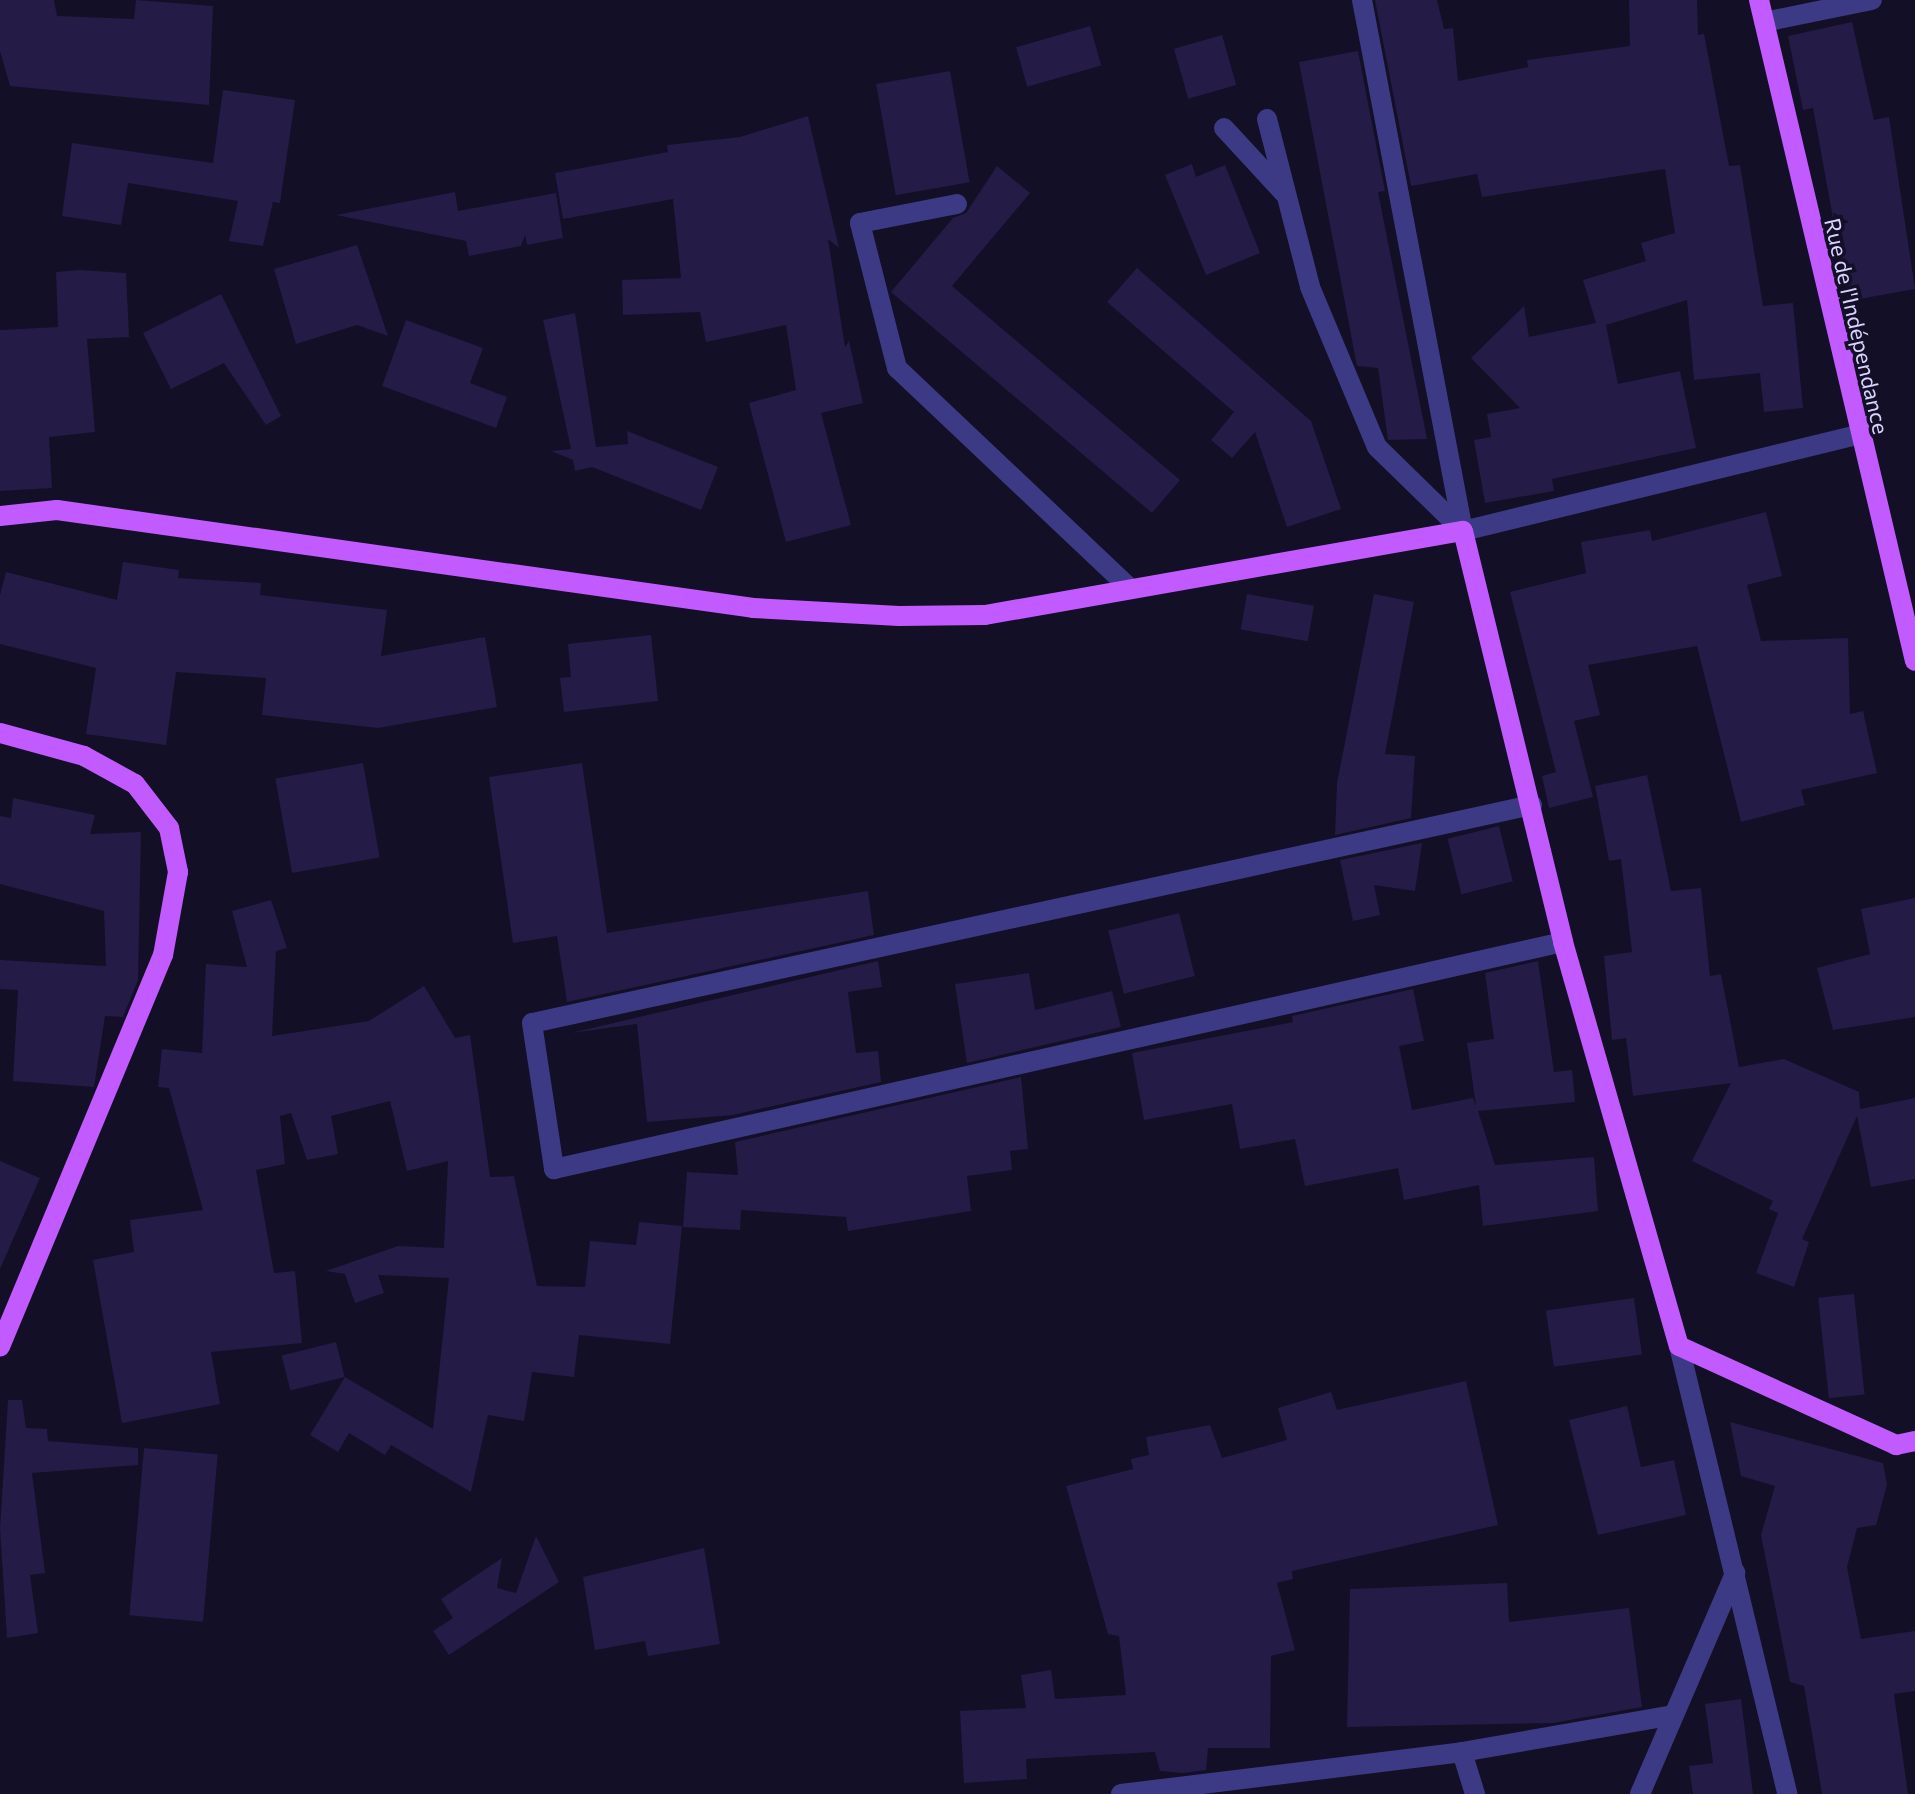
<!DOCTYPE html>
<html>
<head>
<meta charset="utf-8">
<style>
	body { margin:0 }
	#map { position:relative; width:1915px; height:1794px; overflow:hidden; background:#130f26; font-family:Commissioner,sans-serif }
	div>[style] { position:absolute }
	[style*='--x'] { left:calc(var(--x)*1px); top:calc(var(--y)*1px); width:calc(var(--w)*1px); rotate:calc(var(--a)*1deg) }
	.building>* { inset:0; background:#241b47; transform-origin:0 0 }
	.minor>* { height:20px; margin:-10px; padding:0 10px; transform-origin:10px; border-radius:10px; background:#3d3a85 }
	.major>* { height:20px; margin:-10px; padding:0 10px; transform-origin:10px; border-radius:10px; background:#c25bff }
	span { translate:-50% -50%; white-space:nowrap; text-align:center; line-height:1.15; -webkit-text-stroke:7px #130f26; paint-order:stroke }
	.street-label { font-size:22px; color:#d9d4ff }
</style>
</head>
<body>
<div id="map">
	<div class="building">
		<div style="clip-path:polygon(0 0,54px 0,57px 16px,134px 19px,136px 0,213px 6px,209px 105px,10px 86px,0 51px)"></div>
		<div style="clip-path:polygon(1375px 0,1437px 0,1444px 29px,1453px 28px,1458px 81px,1528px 67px,1527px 60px,1630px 46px,1629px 0,1697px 0,1698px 35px,1704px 34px,1729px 166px,1740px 165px,1763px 306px,1793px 303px,1803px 408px,1764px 412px,1760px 373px,1694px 380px,1687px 300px,1606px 325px,1618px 384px,1680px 371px,1696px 448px,1552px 479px,1554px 491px,1485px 503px,1474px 440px,1491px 437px,1487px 414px,1520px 408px,1471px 358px,1524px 306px,1529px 337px,1596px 323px,1583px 280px,1646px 261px,1641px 243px,1675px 233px,1665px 169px,1482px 197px,1477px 174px,1411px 186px)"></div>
		<div style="clip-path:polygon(1852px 22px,1874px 120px,1889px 117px,1915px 289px,1848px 301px,1813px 108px,1803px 110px,1788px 36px)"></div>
		<div style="left:1090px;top:26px;width:41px;height:77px;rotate:74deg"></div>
		<div style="left:1222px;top:35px;width:52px;height:50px;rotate:74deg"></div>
		<div style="clip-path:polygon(1358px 51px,1385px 191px,1378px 192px,1427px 439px,1388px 440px,1378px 368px,1357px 366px,1299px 62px)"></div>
		<div style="left:950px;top:71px;width:113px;height:75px;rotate:80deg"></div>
		<div style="clip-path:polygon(223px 90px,295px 100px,280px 203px,273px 202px,263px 246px,229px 241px,238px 201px,128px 183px,121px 225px,62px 216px,72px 143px,213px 163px)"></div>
		<div style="clip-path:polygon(808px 116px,839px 248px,828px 239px,845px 347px,849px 341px,863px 403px,821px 413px,851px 525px,786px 542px,749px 403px,796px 390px,786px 325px,706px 342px,700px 312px,623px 315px,622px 280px,681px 278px,673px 199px,563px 219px,555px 173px,668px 152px,667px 145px,740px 137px)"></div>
		<div style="clip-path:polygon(1192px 164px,1196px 177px,1225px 165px,1260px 253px,1206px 275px,1165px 175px)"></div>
		<div style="clip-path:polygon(997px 166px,1030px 193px,952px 286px,1180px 480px,1152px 513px,891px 292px,953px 218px,966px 213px)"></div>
		<div style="clip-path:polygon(455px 192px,458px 211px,556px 193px,563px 238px,527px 245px,525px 235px,521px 246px,469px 256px,466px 241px,336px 215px)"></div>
		<div style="clip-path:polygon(357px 245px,388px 336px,357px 325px,296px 344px,274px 269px)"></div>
		<div style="clip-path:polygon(1137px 268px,1311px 421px,1341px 509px,1287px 527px,1255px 432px,1232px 458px,1211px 440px,1234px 412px,1107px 302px)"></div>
		<div style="clip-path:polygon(80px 270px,126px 273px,129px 337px,87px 339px,95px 432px,49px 437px,52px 488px,0 491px,0 330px,58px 327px,56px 272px)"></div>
		<div style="clip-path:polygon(221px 294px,281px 416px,266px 425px,224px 363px,171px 389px,143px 333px)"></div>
		<div style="clip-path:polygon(575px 313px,596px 447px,628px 444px,627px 431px,718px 467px,701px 510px,592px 467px,575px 471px,573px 460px,551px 451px,571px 449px,543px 320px)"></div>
		<div style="clip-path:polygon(406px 320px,483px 348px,470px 383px,507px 397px,496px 428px,382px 386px)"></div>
		<div style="clip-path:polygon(1766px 512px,1782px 576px,1747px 585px,1761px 641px,1848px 638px,1850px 714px,1863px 711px,1877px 773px,1801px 790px,1805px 805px,1741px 822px,1697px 646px,1588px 665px,1600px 715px,1574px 721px,1593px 797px,1549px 808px,1542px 776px,1556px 772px,1510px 592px,1586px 573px,1581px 542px,1650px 530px,1652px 541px)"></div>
		<div style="clip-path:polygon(123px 562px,179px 570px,178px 578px,261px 583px,260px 595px,387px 610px,381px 656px,485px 637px,497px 707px,378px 728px,262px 715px,266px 678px,176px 672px,166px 745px,86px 734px,96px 668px,0 644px,0 595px,6px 572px,117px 600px)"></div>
		<div style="left:1247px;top:594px;width:68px;height:36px;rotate:10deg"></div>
		<div style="clip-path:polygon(1374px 594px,1414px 602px,1385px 754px,1415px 756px,1411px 818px,1335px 835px,1337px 783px)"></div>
		<div style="clip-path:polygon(651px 635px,658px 701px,564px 712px,560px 678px,571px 677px,568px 644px)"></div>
		<div style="left:363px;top:763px;width:96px;height:89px;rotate:80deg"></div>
		<div style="clip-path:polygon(582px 763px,607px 933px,868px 891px,874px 935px,567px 1002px,557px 936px,513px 943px,489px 777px)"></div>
		<div style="clip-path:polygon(1647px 775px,1671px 891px,1701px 888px,1710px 976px,1721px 974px,1739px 1067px,1784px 1059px,1859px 1092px,1860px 1109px,1915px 1098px,1915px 1179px,1871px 1187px,1857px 1116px,1802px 1239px,1809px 1242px,1794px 1287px,1756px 1273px,1778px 1213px,1769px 1209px,1773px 1201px,1692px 1161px,1731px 1083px,1633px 1096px,1626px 1038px,1612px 1040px,1604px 956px,1632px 952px,1621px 859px,1609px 861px,1595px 786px)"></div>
		<div style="clip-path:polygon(13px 798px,95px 815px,90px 834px,141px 832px,138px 980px,123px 1017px,105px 1016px,94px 1087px,13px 1081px,18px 990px,0 989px,0 960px,106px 966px,104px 911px,0 884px,0 816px,11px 818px)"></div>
		<div style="left:1499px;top:826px;width:57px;height:53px;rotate:76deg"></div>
		<div style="clip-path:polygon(1422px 843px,1415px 891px,1374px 885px,1380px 915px,1353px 921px,1340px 860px)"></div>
		<div style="clip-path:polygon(1915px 898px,1915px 1017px,1833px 1030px,1817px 968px,1870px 954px,1861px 909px)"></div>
		<div style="clip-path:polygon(271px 900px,287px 948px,276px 951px,272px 1036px,369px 1021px,424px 986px,455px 1038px,470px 1035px,490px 1177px,514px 1176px,537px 1286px,585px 1287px,590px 1241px,636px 1245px,639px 1222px,682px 1226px,670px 1344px,579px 1335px,574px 1377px,532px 1372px,524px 1421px,488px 1415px,471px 1492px,391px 1445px,385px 1455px,349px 1433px,338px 1452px,310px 1435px,345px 1377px,433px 1429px,449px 1278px,378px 1275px,384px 1293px,355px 1303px,345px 1274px,326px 1271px,398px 1246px,444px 1248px,448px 1161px,407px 1171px,390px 1101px,331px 1116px,338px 1154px,307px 1160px,291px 1113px,280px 1116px,285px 1164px,256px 1170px,274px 1273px,295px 1271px,302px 1343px,211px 1352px,220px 1404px,122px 1423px,93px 1260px,134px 1252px,130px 1220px,203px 1210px,169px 1088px,158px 1087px,162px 1049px,202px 1053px,206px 964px,247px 967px,232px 911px)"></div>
		<div style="left:1179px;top:913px;width:65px;height:73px;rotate:76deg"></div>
		<div style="clip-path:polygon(878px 961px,882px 987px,848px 992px,856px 1053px,878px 1051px,881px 1082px,733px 1115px,647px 1122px,637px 1024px,571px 1033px)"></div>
		<div style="clip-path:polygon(1538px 961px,1554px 1072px,1572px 1070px,1575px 1102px,1478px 1111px,1495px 1165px,1594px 1157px,1598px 1211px,1483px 1226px,1479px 1185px,1404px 1200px,1398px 1168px,1305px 1186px,1295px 1139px,1240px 1149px,1232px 1104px,1144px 1120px,1132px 1053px,1293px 1022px,1292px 1016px,1413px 989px,1424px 1041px,1399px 1046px,1412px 1110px,1473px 1098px,1476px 1106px,1467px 1043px,1494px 1039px,1485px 973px)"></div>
		<div style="clip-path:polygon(1029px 973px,1035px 1010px,1112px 991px,1121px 1027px,967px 1063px,955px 984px)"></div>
		<div style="clip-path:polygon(1021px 1077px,1028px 1149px,1010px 1151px,1012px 1170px,967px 1176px,971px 1211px,848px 1231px,846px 1217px,741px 1210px,740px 1230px,683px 1227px,687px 1172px,738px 1175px,735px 1142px)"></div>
		<div style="clip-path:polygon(0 1161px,40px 1178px,0 1269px)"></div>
		<div style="left:1854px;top:1294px;width:101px;height:36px;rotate:84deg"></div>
		<div style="left:1634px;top:1298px;width:57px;height:89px;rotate:82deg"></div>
		<div style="left:336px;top:1342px;width:36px;height:56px;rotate:76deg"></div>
		<div style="clip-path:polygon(1466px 1381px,1498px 1525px,1292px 1571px,1293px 1579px,1277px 1583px,1295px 1650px,1271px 1656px,1270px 1748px,1208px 1748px,1206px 1770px,1183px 1773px,1160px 1771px,1155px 1752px,1026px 1759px,1027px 1779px,964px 1783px,960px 1711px,1026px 1708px,1021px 1675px,1051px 1670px,1055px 1699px,1126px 1695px,1119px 1636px,1108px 1634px,1066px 1486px,1133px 1469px,1131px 1459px,1149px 1455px,1146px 1437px,1210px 1425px,1222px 1458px,1287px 1440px,1278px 1408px,1331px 1392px,1337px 1410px)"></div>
		<div style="clip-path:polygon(8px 1400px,22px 1400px,26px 1428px,47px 1429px,48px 1441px,138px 1448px,138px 1465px,32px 1473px,45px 1573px,30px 1575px,38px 1633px,7px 1638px,0 1529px)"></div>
		<div style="clip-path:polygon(1627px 1406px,1641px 1467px,1674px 1460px,1686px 1515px,1598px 1535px,1569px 1420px)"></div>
		<div style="clip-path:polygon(1730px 1422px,1883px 1463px,1887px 1485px,1876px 1525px,1857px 1528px,1847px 1567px,1861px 1639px,1915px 1631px,1915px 1691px,1894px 1694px,1908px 1794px,1822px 1794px,1804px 1686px,1790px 1682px,1761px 1535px,1775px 1486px,1741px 1476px)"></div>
		<div style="left:144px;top:1448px;width:74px;height:168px;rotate:5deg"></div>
		<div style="clip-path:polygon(536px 1536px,559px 1582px,449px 1655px,433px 1631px,453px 1618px,441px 1599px,502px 1558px,497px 1588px,516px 1593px)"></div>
		<div style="clip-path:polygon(704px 1548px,720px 1644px,648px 1656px,645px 1641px,595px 1650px,583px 1577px)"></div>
		<div style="clip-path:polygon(1507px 1583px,1509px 1622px,1629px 1608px,1642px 1707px,1553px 1723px,1347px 1727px,1350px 1589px)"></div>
		<div style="clip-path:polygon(1741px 1699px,1753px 1794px,1693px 1794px,1689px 1766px,1713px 1763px,1705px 1704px)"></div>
	</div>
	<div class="minor">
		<div style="--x:1362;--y:0;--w:541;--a:79.23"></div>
		<div style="--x:1764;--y:22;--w:110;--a:-11.5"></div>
		<div style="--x:1267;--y:119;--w:173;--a:75.6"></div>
		<div style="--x:1310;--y:287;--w:173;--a:67.3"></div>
		<div style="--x:1377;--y:447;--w:120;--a:44.3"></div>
		<div style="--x:1224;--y:128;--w:88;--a:47.3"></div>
		<div style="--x:957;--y:204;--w:99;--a:168.9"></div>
		<div style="--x:860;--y:223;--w:150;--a:75.7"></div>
		<div style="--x:897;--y:368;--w:322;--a:43.4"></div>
		<div style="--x:1463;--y:531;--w:406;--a:-13.7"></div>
		<div style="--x:1532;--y:805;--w:1023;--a:167.7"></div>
		<div style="--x:532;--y:1023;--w:148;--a:81.4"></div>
		<div style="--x:554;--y:1169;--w:1034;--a:-12.68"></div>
		<div style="--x:1679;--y:1346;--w:461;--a:76.4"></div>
		<div style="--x:1121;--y:1794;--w:344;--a:-7"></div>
		<div style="--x:1475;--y:1794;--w:44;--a:-107.2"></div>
		<div style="--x:1462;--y:1752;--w:210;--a:-9.9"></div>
		<div style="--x:1640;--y:1794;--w:241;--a:-66.7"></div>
	</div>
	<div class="major">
		<div style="--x:1759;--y:0;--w:679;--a:76.72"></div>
		<div style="--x:0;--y:516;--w:57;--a:-6"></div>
		<div style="--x:57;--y:510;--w:703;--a:8.01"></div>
		<div style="--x:753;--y:608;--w:146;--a:3.1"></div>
		<div style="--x:899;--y:616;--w:86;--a:-0.7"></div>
		<div style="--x:985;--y:615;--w:485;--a:-10"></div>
		<div style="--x:1463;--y:531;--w:423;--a:76.3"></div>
		<div style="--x:1563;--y:942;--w:420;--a:74"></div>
		<div style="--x:1679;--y:1346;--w:239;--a:24.5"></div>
		<div style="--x:1896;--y:1445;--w:19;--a:-12"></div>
		<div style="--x:0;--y:733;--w:87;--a:15.3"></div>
		<div style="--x:84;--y:756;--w:58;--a:28.8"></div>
		<div style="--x:135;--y:784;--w:56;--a:52.3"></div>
		<div style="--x:169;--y:828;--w:45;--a:78.4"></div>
		<div style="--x:178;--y:872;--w:84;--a:100.2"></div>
		<div style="--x:163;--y:955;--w:424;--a:112.6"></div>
	</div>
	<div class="street-label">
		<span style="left:1857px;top:326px;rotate:77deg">Rue de l'Indépendance</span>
	</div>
</div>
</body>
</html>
